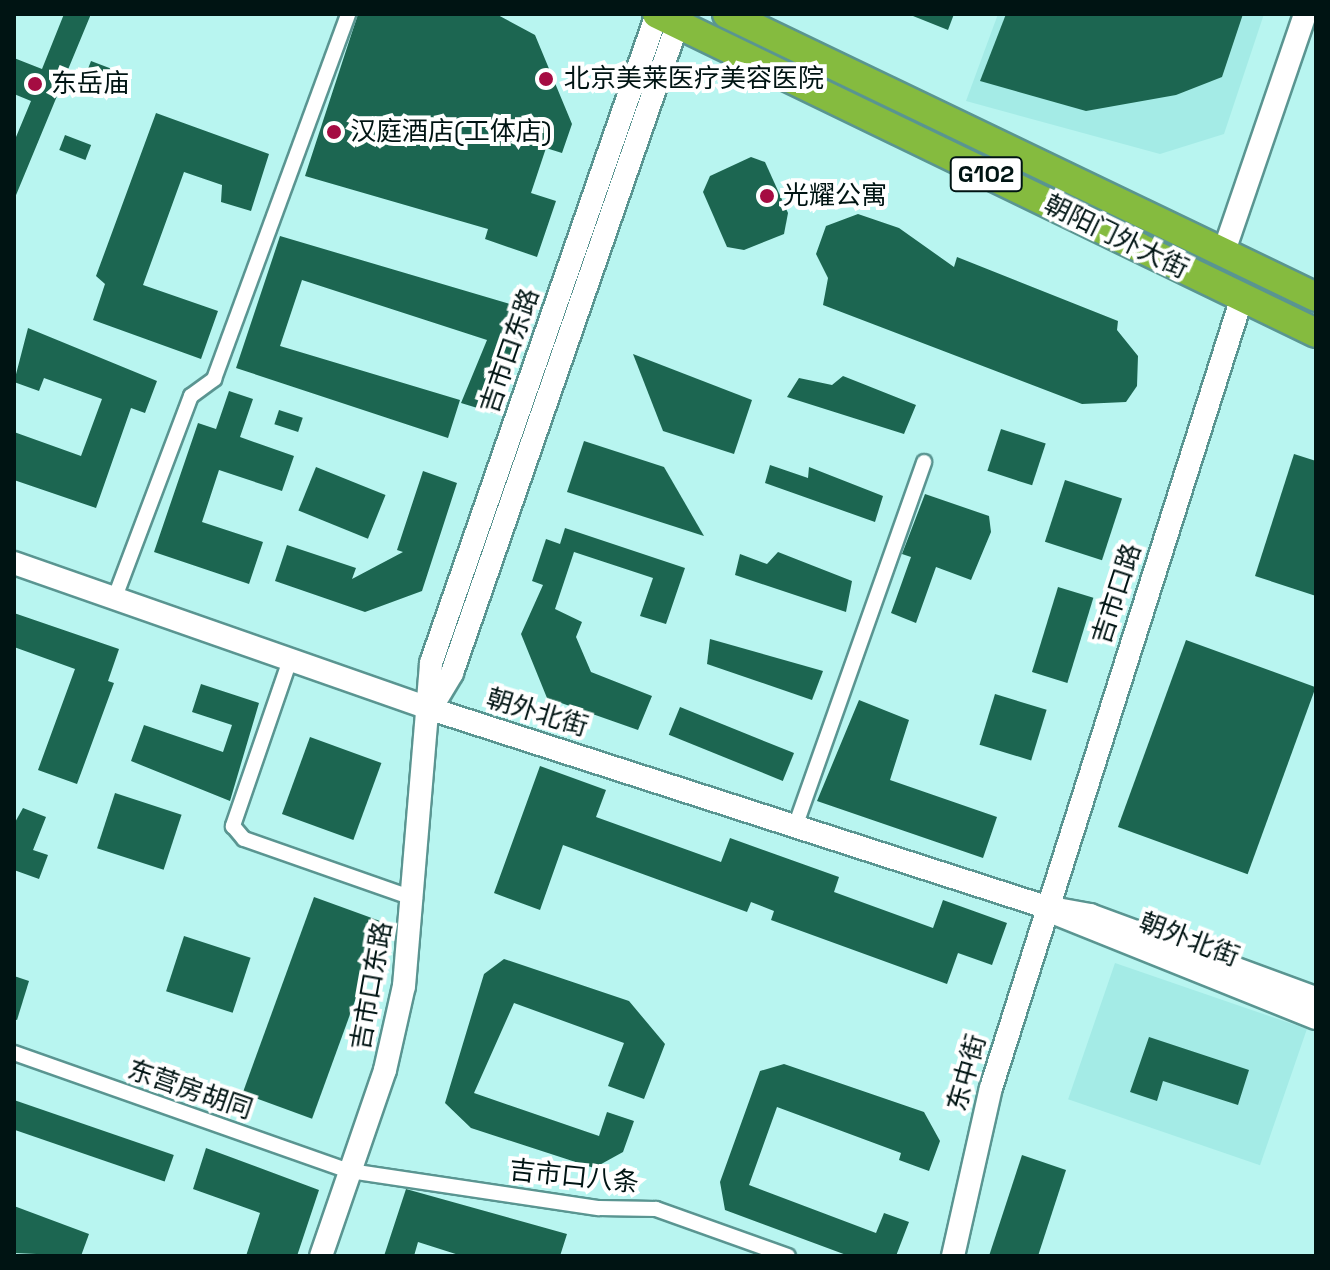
<!DOCTYPE html>
<html>
<head>
<meta charset="utf-8">
<style>
	body { margin:0 }
	#map { position:relative; width:1330px; height:1270px; overflow:hidden; background:#b8f5f0; font-family:"Space Grotesk","Noto Sans SC",sans-serif }
	div>[style] { position:absolute }
	[style*='--x'] { left:calc(var(--x)*1px); top:calc(var(--y)*1px); width:calc(var(--w)*1px); rotate:calc(var(--a)*1deg) }
	.built>* { inset:0; background:#a4ebe6; transform-origin:0 0 }
	.building>* { inset:0; background:#1c6651; transform-origin:0 0 }
	.roads { filter:drop-shadow(2px 0 #5a9591) drop-shadow(-2px 0 #5a9591) drop-shadow(0 2px #5a9591) drop-shadow(0 -2px #5a9591) }
	.street>* { height:14px; margin:-7px; padding:0 7px; transform-origin:7px; border-radius:7px; background:#fff }
	.secondary>* { height:22px; margin:-11px; padding:0 11px; transform-origin:11px; border-radius:11px; background:#fff }
	.highway>* { height:28px; margin:-14px; padding:0 14px; transform-origin:14px; border-radius:14px; background:#85bb3f }
	.dots>* { width:22px; height:22px; translate:-50% -50%; box-sizing:border-box; border:4px solid #fff; border-radius:50% }
	span { translate:-50% -50%; white-space:nowrap; text-align:center; line-height:1.15; -webkit-text-stroke:8px #fff; paint-order:stroke }
	.shield-label span { padding:2px 6px; background:#fff; border:2px solid; border-radius:6px; -webkit-text-stroke-width:0 }
	.shield-label { font-size:24px; color:#001413; font-weight:700 }
	.poi-label { font-size:26px; color:#001413 }
	.left { translate:0 -50%; text-align:left }
	.street-label { font-size:26px; color:#001413 }
	.frame { position:absolute; inset:0; border:16px solid #001413; pointer-events:none }
</style>
</head>
<body>
<div id="map">
	<div class="built">
		<div style="clip-path:polygon(998px 14px,1264px 14px,1224px 134px,1160px 154px,966px 101px)"></div>
		<div style="left:1115px;top:963px;width:203px;height:144px;rotate:19deg"></div>
	</div>
	<div class="building">
		<div style="clip-path:polygon(64px 14px,91px 14px,14px 200px,16px 137px,31px 101px,14px 94px,14px 58px,42px 69px)"></div>
		<div style="clip-path:polygon(358px 14px,496px 14px,535px 35px,572px 124px,562px 153px,546px 148px,531px 193px,556px 201px,537px 257px,485px 239px,488px 229px,305px 176px)"></div>
		<div style="clip-path:polygon(908px 14px,954px 14px,948px 30px)"></div>
		<div style="clip-path:polygon(1006px 14px,1243px 14px,1222px 77px,1176px 95px,1086px 111px,980px 81px)"></div>
		<div style="left:91px;top:61px;width:26px;height:15px;rotate:21deg"></div>
		<div style="clip-path:polygon(156px 113px,269px 154px,251px 211px,221px 202px,222px 185px,184px 172px,143px 285px,218px 311px,201px 359px,93px 320px,105px 284px,96px 276px)"></div>
		<div style="left:65px;top:135px;width:28px;height:16px;rotate:21deg"></div>
		<div style="clip-path:polygon(751px 157px,765px 162px,788px 213px,784px 234px,744px 250px,727px 247px,703px 192px,710px 176px)"></div>
		<div style="clip-path:polygon(858px 214px,899px 228px,954px 267px,957px 257px,1118px 321px,1117px 330px,1138px 356px,1137px 386px,1126px 402px,1082px 404px,823px 305px,828px 278px,816px 254px,826px 226px)"></div>
		<div style="clip-path:polygon(280px 236px,530px 310px,497px 414px,461px 403px,487px 340px,302px 280px,280px 346px,460px 400px,448px 438px,236px 368px)"></div>
		<div style="clip-path:polygon(28px 328px,157px 381px,145px 413px,131px 408px,96px 508px,14px 480px,14px 432px,81px 456px,102px 399px,44px 378px,39px 391px,14px 382px)"></div>
		<div style="clip-path:polygon(633px 354px,752px 400px,734px 454px,663px 431px)"></div>
		<div style="clip-path:polygon(843px 376px,916px 405px,904px 434px,787px 397px,799px 378px,832px 385px)"></div>
		<div style="clip-path:polygon(229px 391px,253px 399px,240px 437px,294px 456px,282px 491px,219px 470px,202px 522px,263px 542px,249px 584px,154px 552px,198px 423px,216px 429px)"></div>
		<div style="left:279px;top:410px;width:25px;height:15px;rotate:18deg"></div>
		<div style="left:1001px;top:429px;width:47px;height:44px;rotate:18deg"></div>
		<div style="clip-path:polygon(584px 441px,664px 467px,704px 536px,567px 492px)"></div>
		<div style="clip-path:polygon(1294px 454px,1316px 461px,1316px 596px,1255px 576px)"></div>
		<div style="clip-path:polygon(770px 465px,808px 478px,809px 467px,883px 496px,875px 522px,765px 483px)"></div>
		<div style="left:316px;top:467px;width:75px;height:47px;rotate:22deg"></div>
		<div style="clip-path:polygon(423px 471px,457px 483px,422px 591px,365px 612px,275px 581px,287px 545px,356px 568px,352px 579px,403px 552px,397px 550px)"></div>
		<div style="left:1065px;top:480px;width:60px;height:65px;rotate:18deg"></div>
		<div style="clip-path:polygon(925px 494px,989px 516px,991px 532px,971px 580px,936px 567px,916px 623px,891px 613px,911px 557px,902px 554px)"></div>
		<div style="clip-path:polygon(565px 528px,685px 568px,666px 624px,640px 616px,653px 578px,574px 552px,555px 609px,582px 622px,576px 637px,591px 672px,652px 696px,638px 730px,547px 698px,521px 634px,543px 585px,532px 581px,546px 539px,560px 544px)"></div>
		<div style="clip-path:polygon(778px 552px,852px 581px,846px 612px,735px 575px,740px 554px,767px 564px)"></div>
		<div style="left:1058px;top:587px;width:37px;height:89px;rotate:17deg"></div>
		<div style="clip-path:polygon(14px 613px,119px 649px,108px 681px,114px 683px,77px 784px,38px 770px,75px 669px,14px 647px)"></div>
		<div style="clip-path:polygon(710px 639px,823px 671px,812px 700px,707px 664px)"></div>
		<div style="left:1186px;top:640px;width:138px;height:199px;rotate:20deg"></div>
		<div style="clip-path:polygon(201px 684px,259px 703px,230px 801px,131px 761px,144px 725px,223px 752px,232px 725px,192px 712px)"></div>
		<div style="left:995px;top:694px;width:54px;height:53px;rotate:17deg"></div>
		<div style="clip-path:polygon(859px 700px,909px 720px,890px 780px,997px 817px,983px 858px,817px 801px)"></div>
		<div style="left:680px;top:707px;width:123px;height:30px;rotate:22deg"></div>
		<div style="left:310px;top:737px;width:76px;height:82px;rotate:20deg"></div>
		<div style="clip-path:polygon(540px 766px,606px 790px,596px 817px,721px 862px,730px 838px,839px 877px,834px 892px,933px 928px,943px 900px,1007px 923px,992px 965px,958px 953px,947px 984px,771px 920px,774px 911px,751px 902px,747px 912px,563px 845px,540px 910px,494px 893px)"></div>
		<div style="left:115px;top:793px;width:70px;height:58px;rotate:18deg"></div>
		<div style="clip-path:polygon(23px 808px,46px 817px,33px 850px,48px 855px,39px 879px,14px 870px,14px 824px)"></div>
		<div style="left:314px;top:897px;width:74px;height:209px;rotate:20deg"></div>
		<div style="left:184px;top:936px;width:70px;height:58px;rotate:18deg"></div>
		<div style="clip-path:polygon(504px 959px,629px 1001px,665px 1044px,644px 1099px,608px 1086px,624px 1043px,514px 1003px,474px 1093px,599px 1136px,607px 1112px,634px 1121px,623px 1152px,594px 1168px,471px 1128px,445px 1103px,484px 974px)"></div>
		<div style="clip-path:polygon(14px 976px,29px 981px,17px 1020px,14px 1019px)"></div>
		<div style="clip-path:polygon(1149px 1037px,1249px 1070px,1238px 1105px,1163px 1081px,1157px 1101px,1130px 1092px)"></div>
		<div style="clip-path:polygon(784px 1064px,924px 1112px,940px 1141px,929px 1171px,899px 1160px,901px 1153px,777px 1107px,749px 1185px,876px 1233px,884px 1213px,909px 1222px,896px 1256px,849px 1256px,725px 1210px,720px 1182px,760px 1071px)"></div>
		<div style="left:14px;top:1100px;width:169px;height:28px;rotate:19deg"></div>
		<div style="clip-path:polygon(206px 1148px,319px 1190px,297px 1256px,246px 1256px,260px 1213px,193px 1189px)"></div>
		<div style="clip-path:polygon(1022px 1155px,1066px 1170px,1038px 1256px,989px 1256px)"></div>
		<div style="clip-path:polygon(406px 1189px,567px 1234px,560px 1256px,462px 1256px,418px 1242px,414px 1256px,384px 1256px)"></div>
		<div style="clip-path:polygon(14px 1206px,89px 1234px,81px 1256px,14px 1253px)"></div>
	</div>
	<div class="roads">
		<div class="street">
			<div style="--x:115;--y:597;--w:215;--a:-69.3"></div>
			<div style="--x:191;--y:396;--w:29;--a:-36"></div>
			<div style="--x:214;--y:379;--w:389;--a:-69.8"></div>
			<div style="--x:290;--y:660;--w:176;--a:109"></div>
			<div style="--x:233;--y:826;--w:17;--a:50"></div>
			<div style="--x:244;--y:839;--w:181;--a:19.3"></div>
			<div style="--x:796;--y:824;--w:384;--a:-70.5"></div>
			<div style="--x:14;--y:1053;--w:356;--a:19.4"></div>
			<div style="--x:350;--y:1171;--w:252;--a:8.5"></div>
			<div style="--x:599;--y:1208;--w:57;--a:1"></div>
			<div style="--x:656;--y:1209;--w:140;--a:19.6"></div>
		</div>
		<div class="secondary">
			<div style="--x:1223;--y:254;--w:254;--a:-71.1"></div>
			<div style="--x:14;--y:563;--w:442;--a:19.3"></div>
			<div style="--x:431;--y:709;--w:646;--a:17.85"></div>
			<div style="--x:1046;--y:907;--w:45;--a:10.3"></div>
			<div style="--x:1090;--y:915;--w:241;--a:20.2"></div>
			<div style="--x:433;--y:705;--w:37;--a:-59"></div>
			<div style="--x:452;--y:673;--w:698;--a:-70.84"></div>
			<div style="--x:1057;--y:914;--w:279;--a:21.9"></div>
			<div style="--x:321;--y:1256;--w:197;--a:-71"></div>
			<div style="--x:385;--y:1070;--w:86;--a:-77.3"></div>
			<div style="--x:404;--y:986;--w:324;--a:-85.2"></div>
			<div style="--x:431;--y:663;--w:687;--a:-70.8"></div>
			<div style="--x:953;--y:1256;--w:172;--a:-77.3"></div>
			<div style="--x:991;--y:1088;--w:830;--a:-72.39"></div>
		</div>
		<div class="highway">
			<div style="--x:657;--y:14;--w:732;--a:25.83"></div>
			<div style="--x:727;--y:14;--w:653;--a:25.66"></div>
		</div>
	</div>
	<div class="dots">
		<div style="left:546px;top:79px;background:#a50c42"></div>
		<div style="left:35px;top:84px;background:#a50c42"></div>
		<div style="left:334px;top:132px;background:#a50c42"></div>
		<div style="left:767px;top:196px;background:#a50c42"></div>
	</div>
	<div class="shield-label">
		<span style="left:986px;top:174px">G102</span>
	</div>
	<div class="poi-label">
		<span class="left" style="left:564px;top:79px">北京美莱医疗美容医院</span>
		<span class="left" style="left:51px;top:84px">东岳庙</span>
		<span class="left" style="left:350px;top:132px">汉庭酒店(工体店)</span>
		<span class="left" style="left:783px;top:196px">光耀公寓</span>
	</div>
	<div class="street-label">
		<span style="left:1116px;top:237px;rotate:26deg">朝阳门外大街</span>
		<span style="left:510px;top:351px;rotate:-71deg">吉市口东路</span>
		<span style="left:1117px;top:594px;rotate:-72deg">吉市口路</span>
		<span style="left:537px;top:713px;rotate:17deg">朝外北街</span>
		<span style="left:1189px;top:940px;rotate:21deg">朝外北街</span>
		<span style="left:372px;top:986px;rotate:-80deg">吉市口东路</span>
		<span style="left:967px;top:1073px;rotate:-74deg">东中街</span>
		<span style="left:190px;top:1090px;rotate:19deg">东营房胡同</span>
		<span style="left:574px;top:1177px;rotate:6deg">吉市口八条</span>
	</div>
	<div class="frame"></div>
</div>
</body>
</html>
